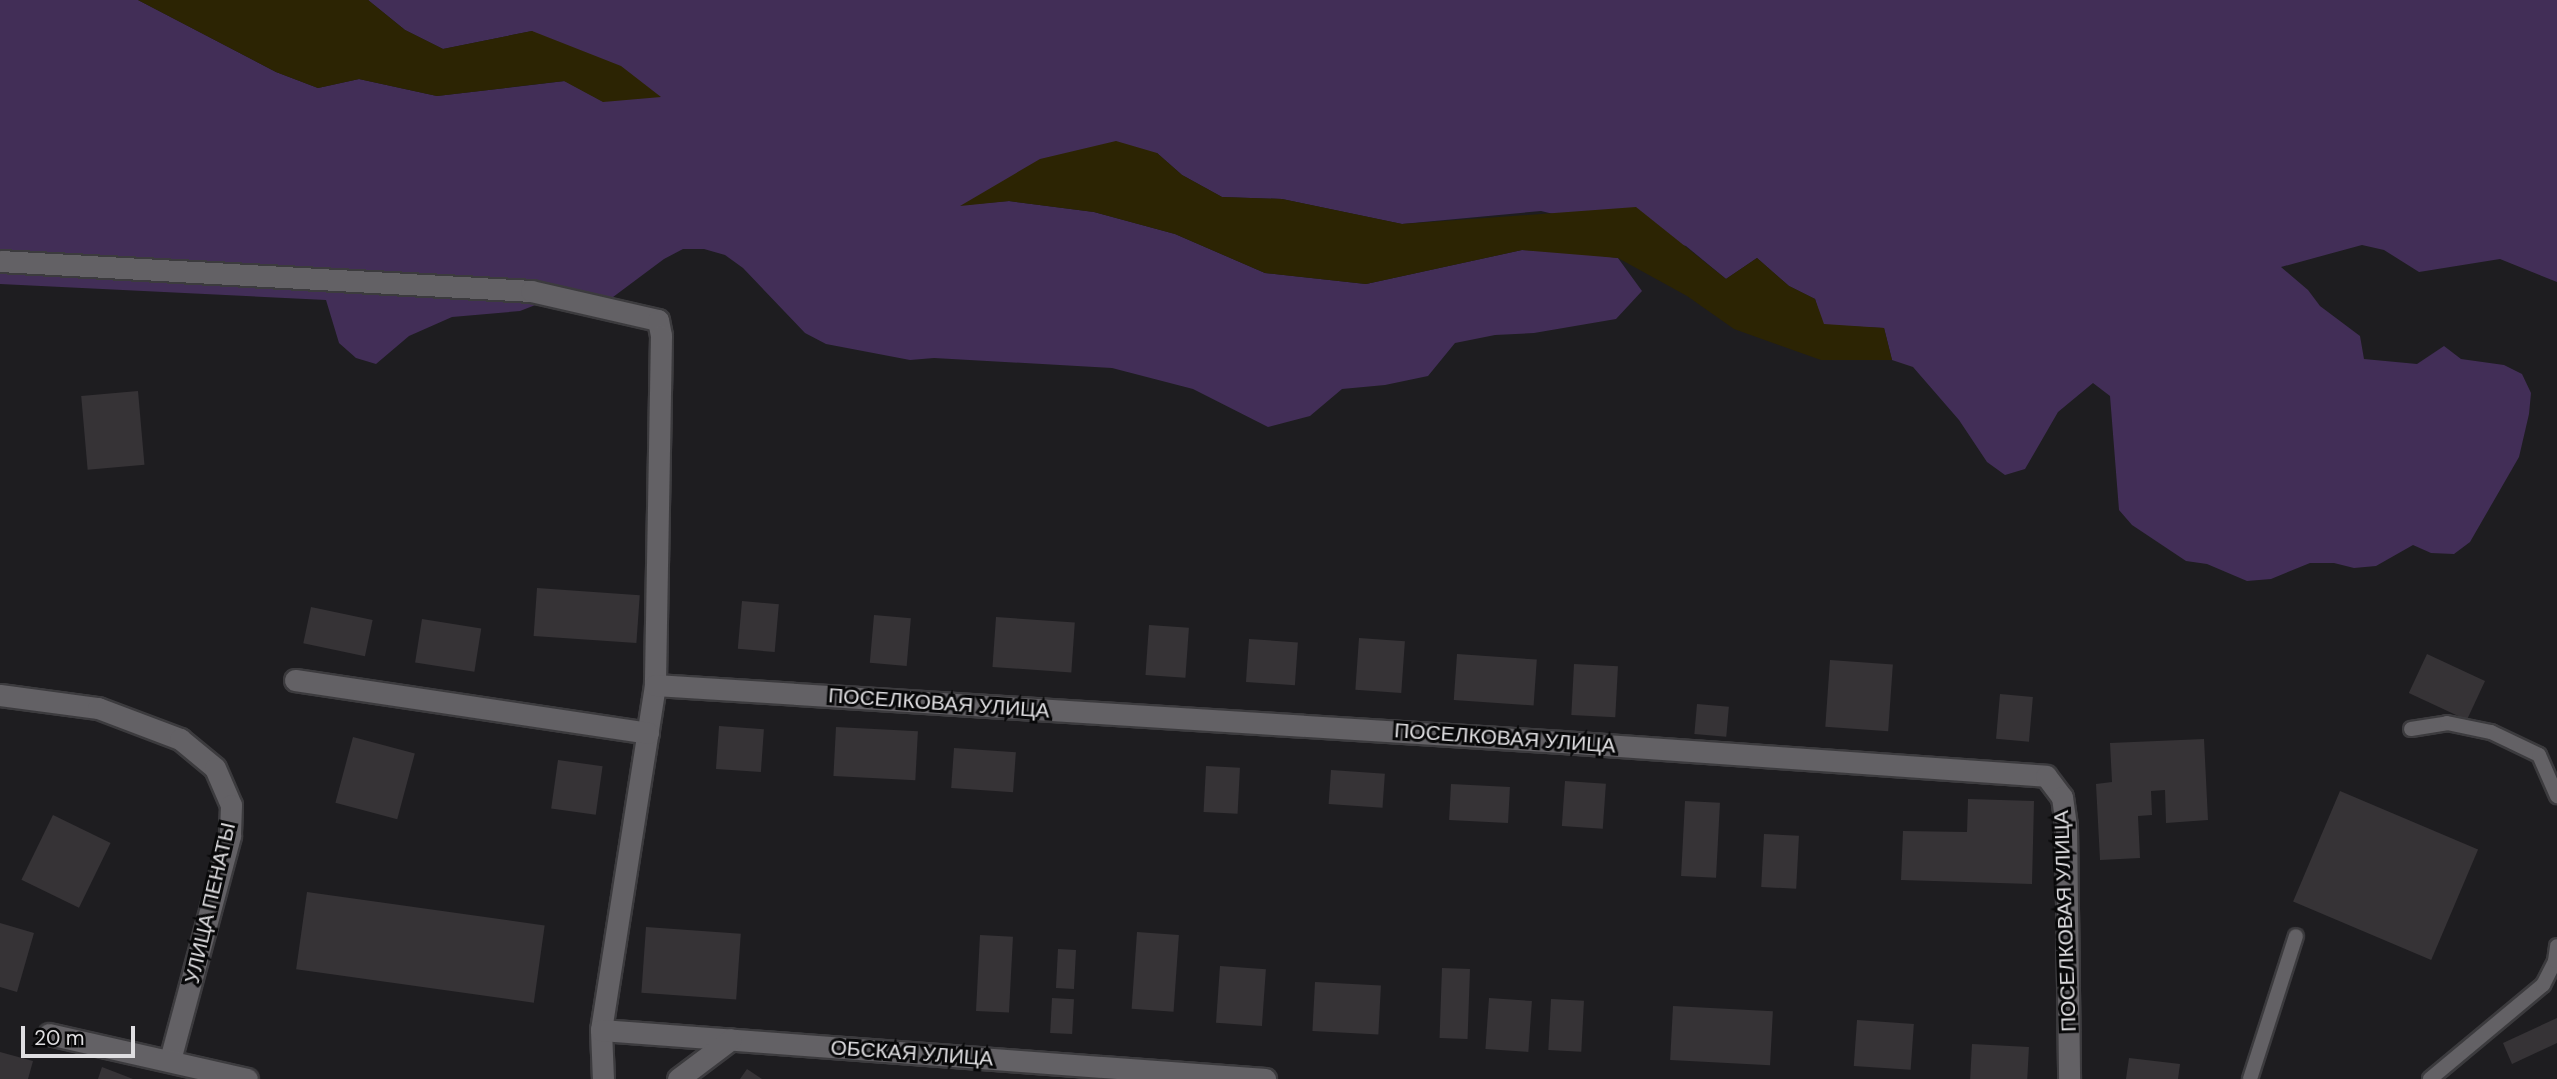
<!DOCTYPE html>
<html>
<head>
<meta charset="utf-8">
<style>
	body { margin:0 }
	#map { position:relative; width:2557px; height:1079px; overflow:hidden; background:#1e1d20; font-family:"DM Sans",sans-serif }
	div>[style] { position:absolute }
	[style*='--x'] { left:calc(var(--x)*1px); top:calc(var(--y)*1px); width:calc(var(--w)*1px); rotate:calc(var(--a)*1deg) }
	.green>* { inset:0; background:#422e57 }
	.sand>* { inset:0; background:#2c2403 }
	.building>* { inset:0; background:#363336; transform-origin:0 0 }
	.roads { filter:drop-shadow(2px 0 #3c3b3e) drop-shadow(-2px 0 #3c3b3e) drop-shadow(0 2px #3c3b3e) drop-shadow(0 -2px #3c3b3e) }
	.lane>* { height:14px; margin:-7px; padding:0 7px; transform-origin:7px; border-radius:7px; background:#636165 }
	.street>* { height:21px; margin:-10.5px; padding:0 10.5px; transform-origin:10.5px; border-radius:10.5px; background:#636165 }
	span { translate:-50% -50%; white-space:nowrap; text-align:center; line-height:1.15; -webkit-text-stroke:6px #080809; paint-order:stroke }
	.street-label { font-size:21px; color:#dfdee1 }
	.scale { position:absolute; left:21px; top:1026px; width:114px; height:32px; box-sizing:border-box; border:4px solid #dfdee1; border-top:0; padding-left:9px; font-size:21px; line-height:24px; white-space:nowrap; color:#dfdee1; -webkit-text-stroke:5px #080809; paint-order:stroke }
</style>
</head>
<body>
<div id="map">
	<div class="green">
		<div style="clip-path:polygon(0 0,138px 0,276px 72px,318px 88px,359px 79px,437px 96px,565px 81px,604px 102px,532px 31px,443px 49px,405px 30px,368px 0,2557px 0,2557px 282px,2500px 259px,2419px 272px,2384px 250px,2362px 245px,2281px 267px,2308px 290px,2320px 306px,2360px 336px,2364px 359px,2417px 364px,2444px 346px,2461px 359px,2504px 365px,2522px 374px,2531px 393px,2529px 414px,2519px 457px,2470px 542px,2454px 554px,2431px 553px,2413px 545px,2376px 566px,2354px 568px,2334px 563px,2310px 563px,2271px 579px,2247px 581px,2207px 564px,2186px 561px,2132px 525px,2119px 510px,2110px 396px,2093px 383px,2058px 412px,2025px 469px,2005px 475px,1987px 462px,1959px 420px,1913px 367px,1892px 360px,1884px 328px,1823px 325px,1815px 299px,1789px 286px,1757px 258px,1726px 279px,1686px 246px,1541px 211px,1402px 224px,1282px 199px,1222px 197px,1182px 175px,1157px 153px,963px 205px,1009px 201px,1094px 212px,1175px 234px,1265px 273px,1366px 284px,1522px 250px,1571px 252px,1618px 258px,1642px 291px,1616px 319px,1534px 333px,1495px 335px,1455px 343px,1428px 376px,1385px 385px,1342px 389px,1310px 416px,1268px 427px,1193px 389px,1112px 368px,934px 358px,910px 360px,826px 344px,805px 333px,743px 268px,725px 255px,704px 249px,683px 249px,664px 259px,605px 303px,561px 295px,520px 311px,452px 317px,409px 336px,376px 364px,356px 358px,339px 343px,326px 300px,0 284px)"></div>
	</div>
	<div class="sand">
		<div style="clip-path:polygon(138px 0,368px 0,405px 30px,443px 49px,532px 31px,621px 66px,661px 97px,603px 102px,564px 81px,437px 96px,359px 79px,318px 88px,276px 72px)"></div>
		<div style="clip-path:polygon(1116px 141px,1157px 153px,1182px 175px,1222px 197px,1282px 199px,1402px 224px,1636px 207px,1726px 279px,1757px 258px,1789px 286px,1815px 299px,1824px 324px,1884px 328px,1892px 360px,1821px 360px,1734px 329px,1687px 296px,1618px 258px,1522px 250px,1366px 284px,1265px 273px,1175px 234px,1094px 212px,1009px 201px,960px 206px,1040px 159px)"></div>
	</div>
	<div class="building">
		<div style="left:138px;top:391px;width:74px;height:57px;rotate:85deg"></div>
		<div style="left:537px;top:588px;width:103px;height:48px;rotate:4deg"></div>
		<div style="left:742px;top:601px;width:37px;height:48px;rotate:5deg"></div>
		<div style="left:311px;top:607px;width:63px;height:37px;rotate:12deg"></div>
		<div style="left:874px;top:615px;width:37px;height:48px;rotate:5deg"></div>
		<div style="left:996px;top:617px;width:79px;height:50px;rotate:4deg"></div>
		<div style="left:422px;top:619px;width:60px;height:44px;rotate:9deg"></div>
		<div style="left:1149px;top:625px;width:40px;height:50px;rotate:4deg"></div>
		<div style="left:1359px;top:638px;width:46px;height:52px;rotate:4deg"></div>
		<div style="left:1249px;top:639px;width:49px;height:43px;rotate:4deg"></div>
		<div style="left:1457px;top:654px;width:80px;height:46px;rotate:4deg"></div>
		<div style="left:2427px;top:654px;width:64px;height:43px;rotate:25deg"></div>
		<div style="left:1830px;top:660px;width:63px;height:67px;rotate:4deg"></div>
		<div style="left:1574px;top:664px;width:44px;height:51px;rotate:3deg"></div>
		<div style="left:2000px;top:694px;width:33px;height:45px;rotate:5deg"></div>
		<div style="left:1697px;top:704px;width:32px;height:30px;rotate:5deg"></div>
		<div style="left:719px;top:726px;width:45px;height:43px;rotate:4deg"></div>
		<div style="left:836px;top:727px;width:82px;height:49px;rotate:3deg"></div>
		<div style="left:353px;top:737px;width:64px;height:68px;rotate:15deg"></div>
		<div style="clip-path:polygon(2204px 739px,2208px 820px,2166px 823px,2165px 790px,2151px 791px,2152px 815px,2138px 816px,2140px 858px,2100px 860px,2096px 784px,2112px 782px,2110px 743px)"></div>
		<div style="left:954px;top:748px;width:62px;height:40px;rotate:4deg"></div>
		<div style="left:558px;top:760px;width:45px;height:49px;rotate:8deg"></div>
		<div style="left:1206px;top:766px;width:34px;height:46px;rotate:3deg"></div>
		<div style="left:1331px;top:770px;width:54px;height:34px;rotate:4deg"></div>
		<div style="left:1565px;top:781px;width:41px;height:45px;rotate:4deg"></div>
		<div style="left:1451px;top:784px;width:59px;height:36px;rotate:3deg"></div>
		<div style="left:2340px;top:791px;width:150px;height:120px;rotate:23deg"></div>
		<div style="clip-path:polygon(1968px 799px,2034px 801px,2032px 884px,1901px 880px,1903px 831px,1967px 832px)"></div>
		<div style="left:1685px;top:801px;width:35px;height:75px;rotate:3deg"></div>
		<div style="left:53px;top:815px;width:64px;height:72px;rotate:26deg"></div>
		<div style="left:1764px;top:834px;width:35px;height:53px;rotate:3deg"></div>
		<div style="left:307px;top:892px;width:240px;height:78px;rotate:8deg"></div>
		<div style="clip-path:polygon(0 923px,34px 933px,17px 992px,0 987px)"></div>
		<div style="left:646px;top:927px;width:95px;height:66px;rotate:4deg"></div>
		<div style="left:1137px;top:932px;width:42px;height:77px;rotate:4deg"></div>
		<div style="left:980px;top:935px;width:33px;height:76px;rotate:3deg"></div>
		<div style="left:1058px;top:949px;width:18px;height:39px;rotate:3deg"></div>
		<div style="left:1220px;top:966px;width:46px;height:57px;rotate:4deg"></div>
		<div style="left:1442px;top:968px;width:28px;height:70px;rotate:2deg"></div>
		<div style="left:1315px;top:982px;width:66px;height:49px;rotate:3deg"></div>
		<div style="left:1052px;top:998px;width:22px;height:35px;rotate:3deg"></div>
		<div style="left:1489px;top:998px;width:43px;height:51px;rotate:4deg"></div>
		<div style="left:1551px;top:999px;width:33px;height:51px;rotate:3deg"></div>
		<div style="left:1673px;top:1006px;width:100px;height:54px;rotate:3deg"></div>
		<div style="clip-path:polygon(2557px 1018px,2557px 1043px,2512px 1064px,2503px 1043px)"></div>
		<div style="left:1857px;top:1020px;width:57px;height:46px;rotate:4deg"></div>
		<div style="left:1972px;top:1044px;width:57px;height:35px;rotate:3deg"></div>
		<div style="clip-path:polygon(0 1052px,33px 1061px,28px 1079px,0 1079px)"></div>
		<div style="clip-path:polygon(2129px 1058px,2180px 1064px,2178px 1079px,2126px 1079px)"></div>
		<div style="clip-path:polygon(102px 1067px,133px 1079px,98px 1079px)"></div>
		<div style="clip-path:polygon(747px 1069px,762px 1079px,740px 1079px)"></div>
	</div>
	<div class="roads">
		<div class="lane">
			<div style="--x:2411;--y:729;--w:36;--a:-9"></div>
			<div style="--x:2447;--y:723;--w:45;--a:11.6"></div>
			<div style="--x:2491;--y:732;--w:53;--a:25.6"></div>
			<div style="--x:2539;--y:755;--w:45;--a:66.3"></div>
			<div style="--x:2250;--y:1079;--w:150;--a:-72.2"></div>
			<div style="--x:2430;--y:1079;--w:147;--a:-39.8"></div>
			<div style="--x:2543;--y:985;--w:27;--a:-63"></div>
			<div style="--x:2555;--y:961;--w:15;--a:-82"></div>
		</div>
		<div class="street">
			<div style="--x:0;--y:261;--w:532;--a:3.23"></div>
			<div style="--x:531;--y:291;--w:130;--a:12.9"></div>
			<div style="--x:658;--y:320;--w:16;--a:79"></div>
			<div style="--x:661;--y:336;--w:349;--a:91"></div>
			<div style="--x:655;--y:685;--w:349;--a:98.9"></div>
			<div style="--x:601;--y:1030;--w:49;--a:87.7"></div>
			<div style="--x:295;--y:680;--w:357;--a:8.5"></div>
			<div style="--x:655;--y:685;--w:909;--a:3.6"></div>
			<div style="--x:1562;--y:742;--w:485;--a:4"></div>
			<div style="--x:2046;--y:776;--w:26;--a:53"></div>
			<div style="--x:2062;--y:797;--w:28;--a:82"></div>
			<div style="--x:2066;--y:825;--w:254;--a:89.3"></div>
			<div style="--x:0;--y:695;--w:99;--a:7.6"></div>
			<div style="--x:98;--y:708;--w:88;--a:20.7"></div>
			<div style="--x:180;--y:739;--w:45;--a:39.6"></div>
			<div style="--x:215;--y:768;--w:40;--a:66.6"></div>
			<div style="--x:231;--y:805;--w:31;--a:92"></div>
			<div style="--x:230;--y:836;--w:232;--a:105"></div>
			<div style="--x:601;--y:1030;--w:666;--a:4.22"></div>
			<div style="--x:49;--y:1034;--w:203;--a:12.8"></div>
			<div style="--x:678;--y:1079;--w:66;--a:-37"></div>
		</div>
	</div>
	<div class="street-label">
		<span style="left:939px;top:703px;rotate:4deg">ПОСЕЛКОВАЯ УЛИЦА</span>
		<span style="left:1505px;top:738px;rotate:4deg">ПОСЕЛКОВАЯ УЛИЦА</span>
		<span style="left:210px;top:903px;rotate:-77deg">УЛИЦА ПЕНАТЫ</span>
		<span style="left:2065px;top:921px;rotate:-92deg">ПОСЕЛКОВАЯ УЛИЦА</span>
		<span style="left:912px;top:1053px;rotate:4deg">ОБСКАЯ УЛИЦА</span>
	</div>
	<div class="scale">20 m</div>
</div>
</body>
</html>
